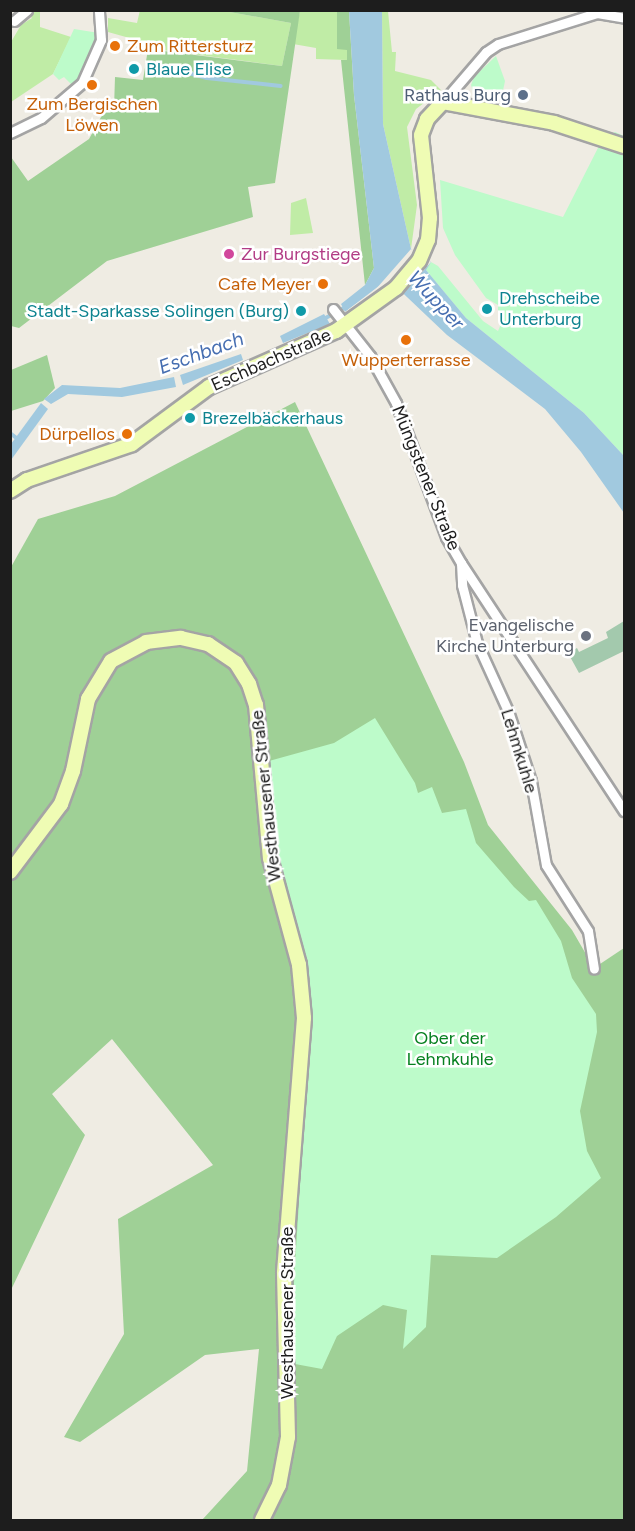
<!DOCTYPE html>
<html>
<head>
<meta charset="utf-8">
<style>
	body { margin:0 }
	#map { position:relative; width:635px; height:1531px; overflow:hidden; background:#efece3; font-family:Figtree,sans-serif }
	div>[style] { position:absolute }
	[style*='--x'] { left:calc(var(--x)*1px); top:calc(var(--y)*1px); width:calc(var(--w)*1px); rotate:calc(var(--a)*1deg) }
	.grass>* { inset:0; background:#c0eca6 }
	.forest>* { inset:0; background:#9fd096 }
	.cemetery>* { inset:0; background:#a3c9ad }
	.park>* { inset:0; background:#bdfbca }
	.water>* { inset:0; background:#a1c9df }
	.pier>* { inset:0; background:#efece3 }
	.stream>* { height:4px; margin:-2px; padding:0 2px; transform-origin:2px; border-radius:2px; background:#a1c9df }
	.roads { filter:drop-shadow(2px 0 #a4a4a4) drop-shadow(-2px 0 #a4a4a4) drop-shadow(0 2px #a4a4a4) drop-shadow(0 -2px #a4a4a4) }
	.street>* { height:9px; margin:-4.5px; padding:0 4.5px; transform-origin:4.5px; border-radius:4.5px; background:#fff }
	.secondary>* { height:14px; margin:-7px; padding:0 7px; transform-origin:7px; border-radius:7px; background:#effcb4 }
	.dots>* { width:16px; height:16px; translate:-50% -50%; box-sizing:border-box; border:3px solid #fff; border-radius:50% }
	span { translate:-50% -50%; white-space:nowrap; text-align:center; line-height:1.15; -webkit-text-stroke:5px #fff; paint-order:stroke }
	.food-label { font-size:18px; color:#c56008 }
	.left { translate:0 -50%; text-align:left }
	.right { translate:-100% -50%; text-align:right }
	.culture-label { font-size:18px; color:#0d838f }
	.service-label { font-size:18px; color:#4e5e75 }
	.hotel-label { font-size:18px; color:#b23c85 }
	.street-label { font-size:18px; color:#1d1d1d }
	.worship-label { font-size:18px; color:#5b616d }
	.park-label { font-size:18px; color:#078020 }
	.water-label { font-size:20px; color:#466eb1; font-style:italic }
	.frame { position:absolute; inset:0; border:12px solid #1d1d1d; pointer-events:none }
</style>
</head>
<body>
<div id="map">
	<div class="grass">
		<div style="clip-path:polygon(34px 10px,40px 11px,40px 27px,71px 37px,53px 74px,11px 102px,11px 42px,21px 25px,32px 18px,29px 15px)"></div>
		<div style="clip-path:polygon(140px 10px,224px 11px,291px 23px,282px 66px,132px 46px,133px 39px,108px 32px,108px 18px,137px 23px)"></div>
		<div style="clip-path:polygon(300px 11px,337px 11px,337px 48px,347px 49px,347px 60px,316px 59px,316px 48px,293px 44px)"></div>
		<div style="clip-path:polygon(382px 11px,388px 11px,392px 52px,396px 52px,395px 71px,431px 80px,441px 90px,416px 109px,407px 127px,417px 205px,411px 249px,383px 124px)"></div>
		<div style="clip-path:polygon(306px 198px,313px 233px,290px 235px,291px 203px)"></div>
	</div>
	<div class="forest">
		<div style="clip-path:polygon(224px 11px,300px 11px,275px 183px,248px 187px,253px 217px,107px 261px,19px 328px,11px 326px,11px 157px,28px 181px,89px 139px,106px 108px,114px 108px,115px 77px,143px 80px,148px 49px,282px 66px,291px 23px)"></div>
		<div style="clip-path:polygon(337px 11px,349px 11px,354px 95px,374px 268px,365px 285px,341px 60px,347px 60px,347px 50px,337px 49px)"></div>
		<div style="clip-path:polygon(47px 355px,55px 388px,43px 401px,11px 411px,11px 370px)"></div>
		<div style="clip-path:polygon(295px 402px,464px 762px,488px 825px,572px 930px,594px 968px,624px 948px,624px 1520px,202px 1520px,247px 1471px,259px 1349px,205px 1355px,80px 1442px,64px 1437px,124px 1334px,118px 1219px,213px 1165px,112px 1039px,52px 1094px,85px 1135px,11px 1290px,11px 567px,38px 519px,115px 496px)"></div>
	</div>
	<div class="cemetery">
		<div style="clip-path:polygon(624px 621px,624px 651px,579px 673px,568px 653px,577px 648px,579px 652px,608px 638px,606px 632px)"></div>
	</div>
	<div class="park">
		<div style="clip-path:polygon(74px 29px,99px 33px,75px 88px,64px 77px,59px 80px,53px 74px)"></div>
		<div style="clip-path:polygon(496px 56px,505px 81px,501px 100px,474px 94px,471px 85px,474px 77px)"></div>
		<div style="clip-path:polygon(615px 132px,624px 136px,624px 456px,584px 413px,466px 318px,425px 269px,431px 262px,438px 266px,483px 321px,498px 331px,504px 317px,498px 313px,498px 305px,486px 298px,455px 255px,443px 228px,440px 180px,563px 217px,603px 138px)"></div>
		<div style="clip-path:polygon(375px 718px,415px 783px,418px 793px,432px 787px,442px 813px,466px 809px,476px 843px,514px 887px,529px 901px,536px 900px,561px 941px,572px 978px,596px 1014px,597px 1032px,580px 1111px,587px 1151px,601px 1178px,556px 1217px,497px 1258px,431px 1255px,426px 1327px,403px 1349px,407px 1310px,383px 1305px,337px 1336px,322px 1369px,295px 1364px,294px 1283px,311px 1000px,305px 956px,280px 874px,269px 761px,334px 743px)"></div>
	</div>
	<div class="water">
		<div style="clip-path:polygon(349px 11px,382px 11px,383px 124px,411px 249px,431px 262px,426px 270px,466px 318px,584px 413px,624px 456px,624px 513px,581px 452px,545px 409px,447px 335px,388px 279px,345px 312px,341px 304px,365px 285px,374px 268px,354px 95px)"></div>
		<div style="clip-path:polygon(324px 314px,330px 324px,283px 343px,280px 336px)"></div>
		<div style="clip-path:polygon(241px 354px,243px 360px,183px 385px,180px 375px)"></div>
		<div style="clip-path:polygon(174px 377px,176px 387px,122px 397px,68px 394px,51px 404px,44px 399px,62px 385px,120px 388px)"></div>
		<div style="clip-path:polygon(41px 403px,48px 409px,11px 460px,11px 444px)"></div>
	</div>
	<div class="pier">
		<div style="clip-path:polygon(411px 249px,431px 262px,400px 297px,388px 283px,343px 314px,338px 305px,345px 312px,376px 289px)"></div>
	</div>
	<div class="stream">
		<div style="--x:151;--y:63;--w:58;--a:15"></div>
		<div style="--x:207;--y:78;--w:74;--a:6.2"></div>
		<div style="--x:322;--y:320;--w:29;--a:-29"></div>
		<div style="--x:10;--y:433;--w:11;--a:38"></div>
	</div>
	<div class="roads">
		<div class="street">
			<div style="--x:14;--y:21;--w:17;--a:-40"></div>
			<div style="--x:443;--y:102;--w:66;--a:-49.3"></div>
			<div style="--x:486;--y:52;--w:14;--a:-34"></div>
			<div style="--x:498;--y:44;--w:104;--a:-17.4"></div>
			<div style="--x:597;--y:13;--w:27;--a:10"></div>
			<div style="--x:10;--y:133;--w:34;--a:-26"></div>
			<div style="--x:41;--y:118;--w:54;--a:-40.5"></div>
			<div style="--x:82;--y:83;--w:47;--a:-66.2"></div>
			<div style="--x:101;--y:40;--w:30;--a:-94"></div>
			<div style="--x:333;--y:309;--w:60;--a:51.8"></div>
			<div style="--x:370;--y:356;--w:54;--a:61"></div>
			<div style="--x:396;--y:403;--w:143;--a:69.5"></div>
			<div style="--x:446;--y:537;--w:30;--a:60"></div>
			<div style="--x:461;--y:563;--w:297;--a:56.7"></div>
			<div style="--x:461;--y:563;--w:22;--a:87"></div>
			<div style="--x:462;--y:585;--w:60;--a:75.5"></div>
			<div style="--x:477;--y:643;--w:75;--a:65.5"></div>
			<div style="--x:508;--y:711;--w:74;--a:71.8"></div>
			<div style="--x:531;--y:781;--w:85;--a:79.9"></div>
			<div style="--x:546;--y:865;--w:78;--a:57.5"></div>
			<div style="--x:588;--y:931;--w:38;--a:81"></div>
		</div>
		<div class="secondary">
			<div style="--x:10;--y:491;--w:20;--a:-33"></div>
			<div style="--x:27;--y:480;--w:111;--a:-18.9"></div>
			<div style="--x:132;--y:444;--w:96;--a:-36.5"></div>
			<div style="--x:209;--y:387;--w:139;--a:-23.8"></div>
			<div style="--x:336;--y:331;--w:74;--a:-35.6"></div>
			<div style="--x:396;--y:288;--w:35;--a:-50"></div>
			<div style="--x:419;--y:261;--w:23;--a:-67"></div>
			<div style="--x:428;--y:240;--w:22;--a:-85"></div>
			<div style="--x:430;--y:218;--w:83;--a:-96.2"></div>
			<div style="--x:421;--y:135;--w:17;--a:-69"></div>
			<div style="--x:427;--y:119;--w:23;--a:-47"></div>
			<div style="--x:443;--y:102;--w:113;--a:10.7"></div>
			<div style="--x:554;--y:123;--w:74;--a:18.2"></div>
			<div style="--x:10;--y:872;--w:85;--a:-53.1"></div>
			<div style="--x:61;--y:804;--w:35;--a:-70"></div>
			<div style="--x:73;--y:771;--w:74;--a:-78.2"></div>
			<div style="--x:88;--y:699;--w:44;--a:-58.8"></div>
			<div style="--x:111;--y:661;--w:40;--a:-28"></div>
			<div style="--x:146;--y:642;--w:35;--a:-7"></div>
			<div style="--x:181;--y:638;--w:28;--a:13"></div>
			<div style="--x:208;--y:644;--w:34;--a:34"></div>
			<div style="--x:236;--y:663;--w:25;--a:58"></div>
			<div style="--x:249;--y:684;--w:22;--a:72"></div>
			<div style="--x:256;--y:705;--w:154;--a:84.8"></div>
			<div style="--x:270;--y:858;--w:111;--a:74.8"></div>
			<div style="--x:299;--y:965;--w:53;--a:84.6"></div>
			<div style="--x:304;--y:1018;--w:256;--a:94.5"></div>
			<div style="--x:284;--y:1273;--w:164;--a:88.6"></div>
			<div style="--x:288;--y:1437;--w:49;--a:100.6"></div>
			<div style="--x:279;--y:1485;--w:39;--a:116"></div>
		</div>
	</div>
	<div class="dots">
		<div style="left:115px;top:46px;background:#e8710a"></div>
		<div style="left:134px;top:69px;background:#0f9aa8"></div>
		<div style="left:92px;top:85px;background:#e8710a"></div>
		<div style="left:523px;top:95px;background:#5c6f8a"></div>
		<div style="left:229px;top:254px;background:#d1479c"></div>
		<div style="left:323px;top:284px;background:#e8710a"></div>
		<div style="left:487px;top:309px;background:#0f9aa8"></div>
		<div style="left:301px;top:311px;background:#0f9aa8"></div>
		<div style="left:406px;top:340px;background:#e8710a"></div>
		<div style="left:190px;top:418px;background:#0f9aa8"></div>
		<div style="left:127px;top:434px;background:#e8710a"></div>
		<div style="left:586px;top:636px;background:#6b7280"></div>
	</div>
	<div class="food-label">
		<span class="left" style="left:127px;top:46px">Zum Rittersturz</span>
		<span style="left:92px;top:115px">Zum Bergischen<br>Löwen</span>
		<span class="right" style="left:311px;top:284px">Cafe Meyer</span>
		<span style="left:406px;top:360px">Wupperterrasse</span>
		<span class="right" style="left:115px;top:434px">Dürpellos</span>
	</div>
	<div class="culture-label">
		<span class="left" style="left:146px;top:69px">Blaue Elise</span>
		<span class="left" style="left:499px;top:309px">Drehscheibe<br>Unterburg</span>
		<span class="right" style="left:289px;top:311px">Stadt-Sparkasse Solingen (Burg)</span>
		<span class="left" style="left:202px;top:418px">Brezelbäckerhaus</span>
	</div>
	<div class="service-label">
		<span class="right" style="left:511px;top:95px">Rathaus Burg</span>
	</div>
	<div class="hotel-label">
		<span class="left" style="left:241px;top:254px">Zur Burgstiege</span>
	</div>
	<div class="street-label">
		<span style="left:271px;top:360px;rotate:-24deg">Eschbachstraße</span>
		<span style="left:426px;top:478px;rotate:68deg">Müngstener Straße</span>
		<span style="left:519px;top:751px;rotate:73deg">Lehmkuhle</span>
		<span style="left:266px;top:796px;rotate:-96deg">Westhausener Straße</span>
		<span style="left:287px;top:1313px;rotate:-90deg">Westhausener Straße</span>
	</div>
	<div class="worship-label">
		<span class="right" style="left:574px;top:636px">Evangelische<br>Kirche Unterburg</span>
	</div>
	<div class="park-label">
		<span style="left:450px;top:1049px">Ober der<br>Lehmkuhle</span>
	</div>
	<div class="water-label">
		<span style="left:436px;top:300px;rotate:47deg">Wupper</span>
		<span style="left:201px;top:353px;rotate:-20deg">Eschbach</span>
	</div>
	<div class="frame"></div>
</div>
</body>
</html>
